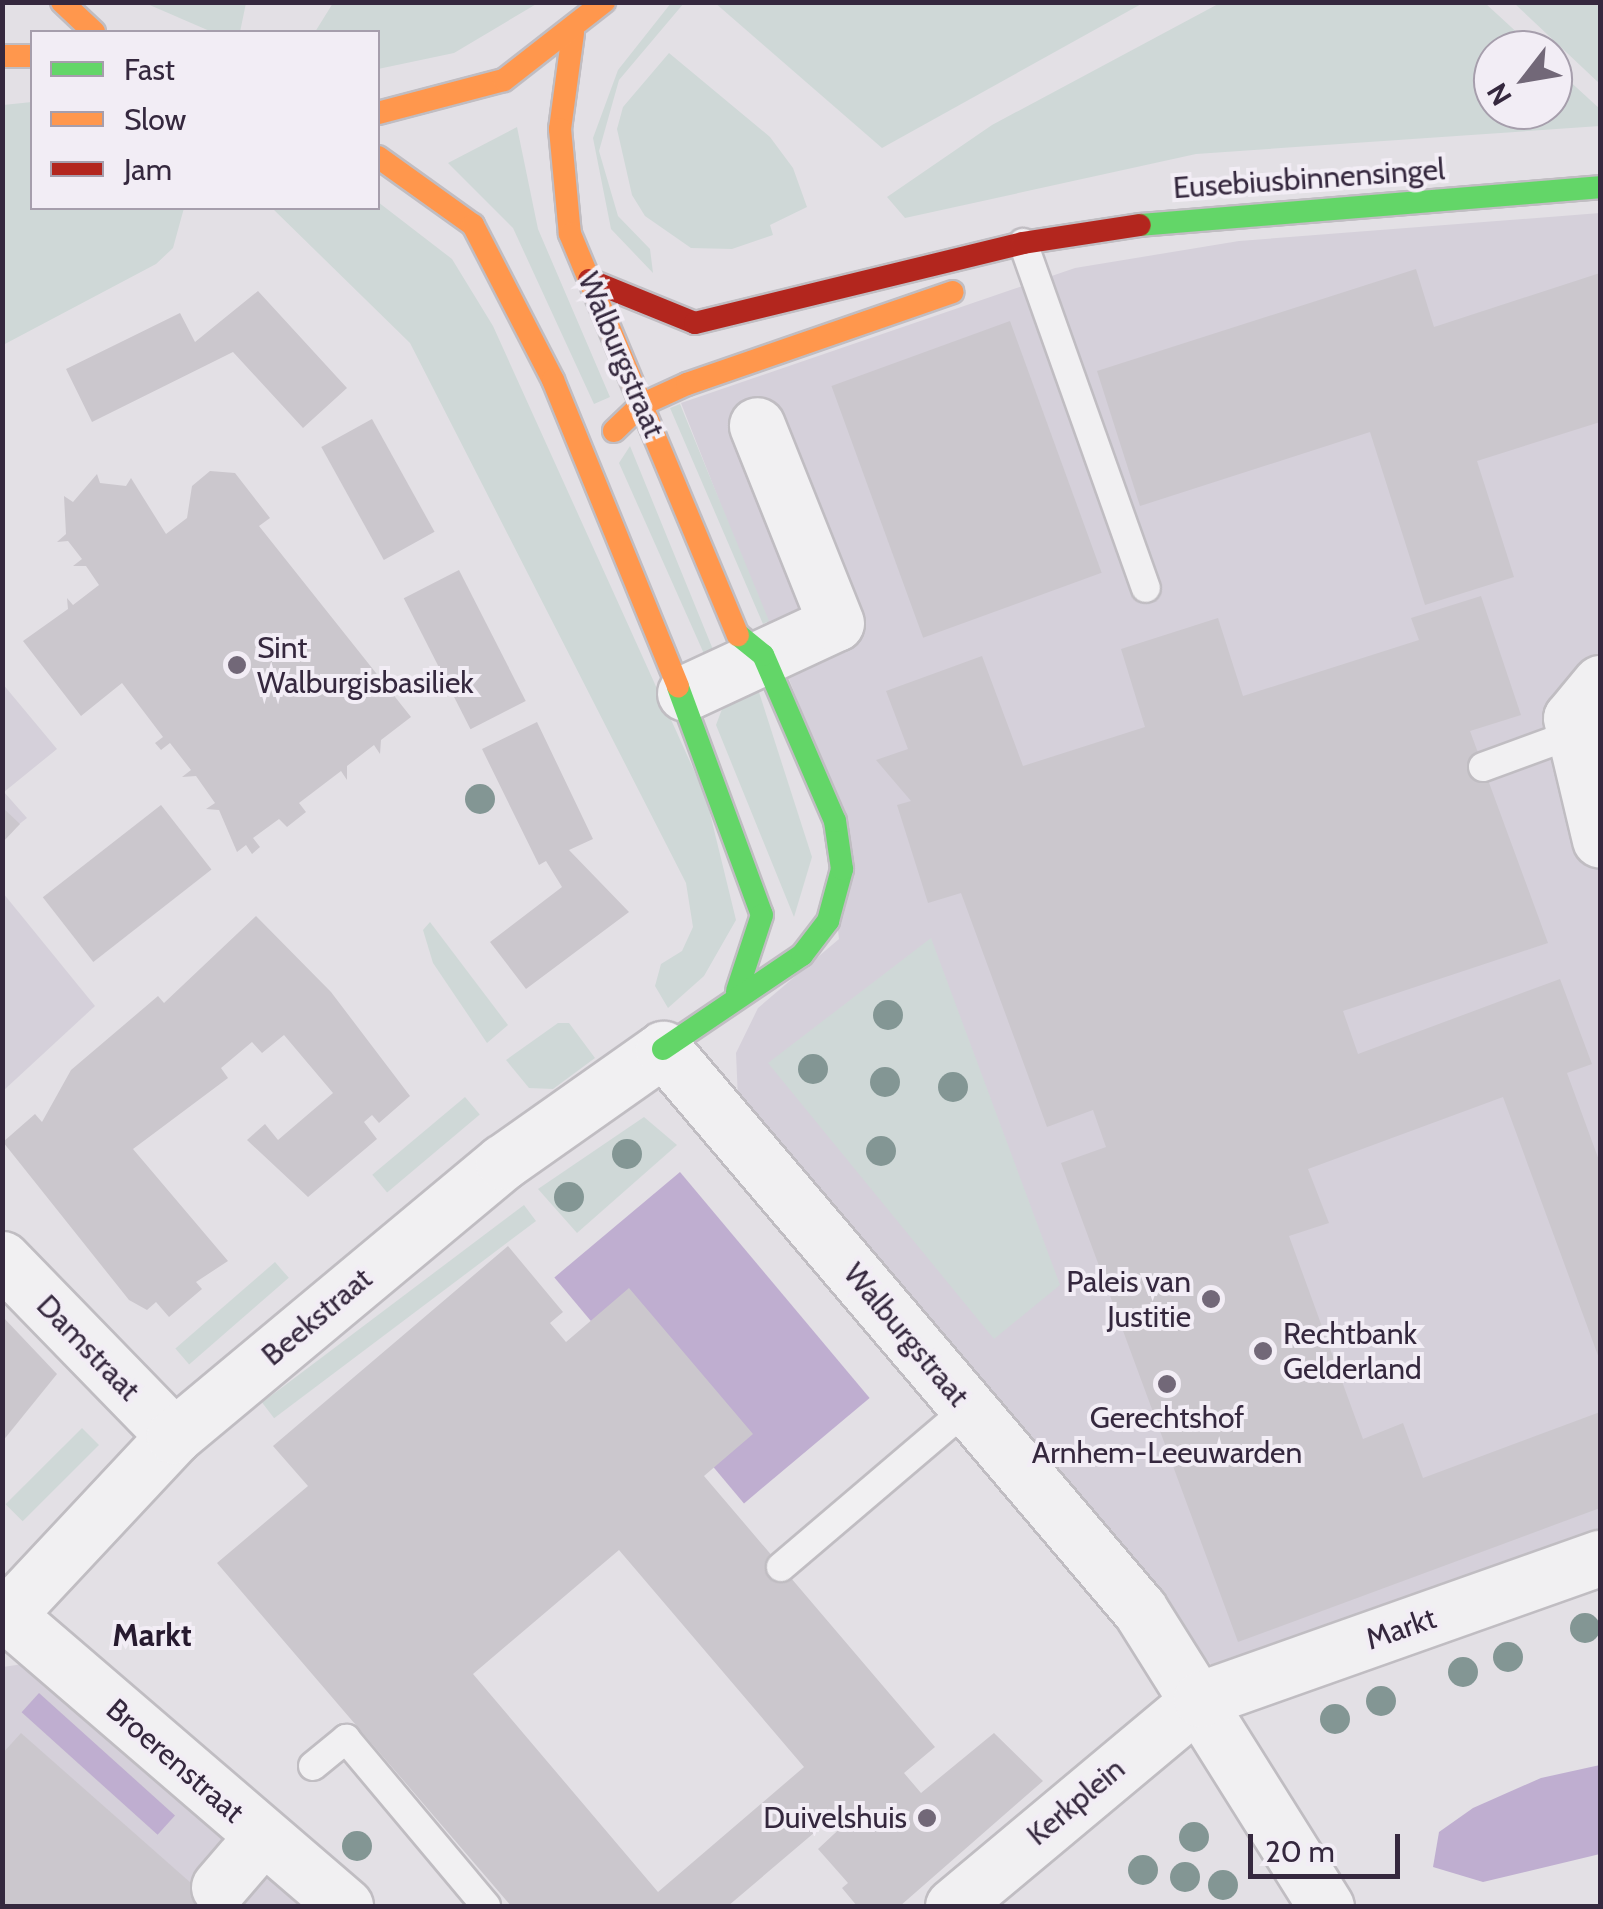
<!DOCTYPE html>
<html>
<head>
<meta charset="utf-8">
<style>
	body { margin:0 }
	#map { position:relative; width:1603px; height:1909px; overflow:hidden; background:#e3e0e5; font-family:Cabin,sans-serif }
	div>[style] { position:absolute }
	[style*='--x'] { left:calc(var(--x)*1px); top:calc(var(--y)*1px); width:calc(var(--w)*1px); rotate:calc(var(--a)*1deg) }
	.built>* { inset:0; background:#d5d0da }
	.green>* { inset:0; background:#cfd8d7; transform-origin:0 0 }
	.water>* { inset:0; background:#bfaed0; transform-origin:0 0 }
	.building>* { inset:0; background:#cbc7cd; transform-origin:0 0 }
	.roads { filter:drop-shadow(2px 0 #c0bdc2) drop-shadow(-2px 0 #c0bdc2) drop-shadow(0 2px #c0bdc2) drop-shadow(0 -2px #c0bdc2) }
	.lane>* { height:28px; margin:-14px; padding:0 14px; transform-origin:14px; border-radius:14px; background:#f1f0f2 }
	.street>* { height:55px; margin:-27.5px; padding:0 27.5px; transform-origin:27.5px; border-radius:27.5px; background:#f1f0f2 }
	.fast>* { height:22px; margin:-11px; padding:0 11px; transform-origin:11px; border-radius:11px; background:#63d668 }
	.slow>* { height:22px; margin:-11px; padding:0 11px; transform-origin:11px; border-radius:11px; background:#ff974d }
	.jam>* { height:22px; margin:-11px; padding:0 11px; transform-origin:11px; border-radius:11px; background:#b3261e }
	.trees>* { width:30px; height:30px; margin:-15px; border-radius:50%; background:#839694 }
	.dots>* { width:28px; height:28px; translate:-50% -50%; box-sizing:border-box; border:5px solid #f2edf5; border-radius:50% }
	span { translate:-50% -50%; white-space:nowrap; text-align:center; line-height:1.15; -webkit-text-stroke:8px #f2edf5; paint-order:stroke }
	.street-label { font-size:30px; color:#35283e }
	.poi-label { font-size:30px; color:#35283e }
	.left { translate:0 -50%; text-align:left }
	.right { translate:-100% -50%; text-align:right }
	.neighbourhood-label { font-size:32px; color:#271a2f; font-weight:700 }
	.frame { position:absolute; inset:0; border:5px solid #35283e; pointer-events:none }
	.legend { position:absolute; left:30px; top:30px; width:350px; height:180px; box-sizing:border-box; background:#f2edf5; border:2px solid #a69eac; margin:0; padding:12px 18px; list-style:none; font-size:30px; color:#35283e }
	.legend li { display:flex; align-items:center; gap:20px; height:50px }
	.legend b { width:50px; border:2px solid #a69eac }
	.north { position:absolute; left:1473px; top:30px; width:100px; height:100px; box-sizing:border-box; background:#f2edf5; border:2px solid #a69eac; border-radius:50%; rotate:239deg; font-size:28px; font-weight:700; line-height:40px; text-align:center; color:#35283e }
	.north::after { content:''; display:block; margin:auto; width:35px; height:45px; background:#726878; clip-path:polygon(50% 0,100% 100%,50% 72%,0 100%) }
	.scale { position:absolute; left:1248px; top:1834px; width:152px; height:45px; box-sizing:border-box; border:5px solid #35283e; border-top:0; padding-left:12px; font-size:30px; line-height:35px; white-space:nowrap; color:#35283e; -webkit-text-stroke:8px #f2edf5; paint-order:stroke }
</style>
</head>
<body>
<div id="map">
	<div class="built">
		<div style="clip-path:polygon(1600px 213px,1600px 1542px,1213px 1667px,738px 1099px,736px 1053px,758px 1008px,839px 939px,818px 753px,681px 403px,1075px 268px,1239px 241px)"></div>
		<div style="clip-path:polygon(2px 683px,57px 749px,4px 792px,27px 818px,3px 837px)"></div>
		<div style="clip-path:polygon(3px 893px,95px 1006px,3px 1091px)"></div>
		<div style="clip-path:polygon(23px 1664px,308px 1906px,3px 1906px,3px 1667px)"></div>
	</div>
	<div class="green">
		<div style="clip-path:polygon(714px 2px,1143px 2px,1143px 3px,882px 148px)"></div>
		<div style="clip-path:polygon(145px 3px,246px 3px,240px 32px,212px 32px)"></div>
		<div style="clip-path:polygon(333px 3px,334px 2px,538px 3px,454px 53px,378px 69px,378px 32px,315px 32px)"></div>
		<div style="clip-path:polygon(671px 3px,684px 3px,619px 80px,599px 151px,618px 216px,650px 249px,653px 273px,611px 229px,593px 138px,618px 70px)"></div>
		<div style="clip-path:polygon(1220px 3px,1485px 3px,1536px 50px,1493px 50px,1493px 110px,1553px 110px,1553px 66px,1600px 109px,1600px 126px,1196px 154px,905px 218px,887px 197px,992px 125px)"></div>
		<div style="clip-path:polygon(1514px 3px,1600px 3px,1600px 84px)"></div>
		<div style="clip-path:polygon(669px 53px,770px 137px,793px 168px,807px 207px,770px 225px,773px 235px,732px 249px,691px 248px,645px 216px,632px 195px,617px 129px,623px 107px)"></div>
		<div style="clip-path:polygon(32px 102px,32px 208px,184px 208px,173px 248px,156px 264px,3px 345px,3px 105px)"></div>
		<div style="clip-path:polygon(517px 127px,538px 229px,610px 397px,594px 404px,513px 228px,448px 163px)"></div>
		<div style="clip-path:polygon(378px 202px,452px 259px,493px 326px,706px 797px,736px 920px,704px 976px,668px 1008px,655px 986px,661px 964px,682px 951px,693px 927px,686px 883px,410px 343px,272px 208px)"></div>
		<div style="clip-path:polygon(680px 404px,769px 621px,763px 624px,670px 408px)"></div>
		<div style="clip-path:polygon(630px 446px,714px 652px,705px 656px,619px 463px)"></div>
		<div style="clip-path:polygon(757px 686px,812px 857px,794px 917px,716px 725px,725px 701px)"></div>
		<div style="clip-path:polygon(430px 922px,508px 1025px,487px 1043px,433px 963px,423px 930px)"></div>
		<div style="clip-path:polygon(931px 938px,1060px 1285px,994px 1339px,768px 1063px)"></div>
		<div style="clip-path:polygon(558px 1023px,569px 1023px,595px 1058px,553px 1089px,529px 1088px,506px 1060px)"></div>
		<div style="left:465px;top:1097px;width:23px;height:121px;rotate:50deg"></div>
		<div style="clip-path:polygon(644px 1117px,677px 1145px,577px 1233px,538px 1189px)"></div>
		<div style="left:524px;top:1205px;width:20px;height:328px;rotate:53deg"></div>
		<div style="left:275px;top:1262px;width:21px;height:132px;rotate:49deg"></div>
		<div style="left:82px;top:1428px;width:24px;height:108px;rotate:45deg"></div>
	</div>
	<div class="water">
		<div style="left:680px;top:1172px;width:295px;height:164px;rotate:50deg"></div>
		<div style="left:39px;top:1693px;width:183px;height:26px;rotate:42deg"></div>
		<div style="clip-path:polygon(1600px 1765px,1600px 1854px,1483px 1882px,1433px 1867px,1439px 1832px,1473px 1808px,1541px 1778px)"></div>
	</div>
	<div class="building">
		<div style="clip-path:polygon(1416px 269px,1434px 327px,1600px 273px,1600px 422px,1477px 461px,1514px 577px,1425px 605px,1370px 432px,1140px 506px,1097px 371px)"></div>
		<div style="clip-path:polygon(258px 291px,347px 388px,303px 428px,233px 352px,92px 422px,66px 369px,180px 313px,195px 342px)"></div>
		<div style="left:1010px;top:321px;width:268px;height:190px;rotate:70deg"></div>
		<div style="left:372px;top:419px;width:129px;height:58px;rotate:61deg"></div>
		<div style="clip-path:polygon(210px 471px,235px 473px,270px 518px,259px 526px,411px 717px,381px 740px,380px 754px,374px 745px,347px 766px,347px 780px,341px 771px,299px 803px,306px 812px,287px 827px,279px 819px,253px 838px,260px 847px,252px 854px,246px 845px,237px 852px,219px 810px,206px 809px,215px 803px,196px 776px,182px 777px,191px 770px,170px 743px,161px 750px,155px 743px,163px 737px,122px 683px,81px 716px,23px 641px,68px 609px,67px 598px,73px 605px,99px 585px,86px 566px,73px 566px,82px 559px,68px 541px,57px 542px,66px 534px,64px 496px,73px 502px,97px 474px,100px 483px,126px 486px,131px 478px,166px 534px,187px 518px,192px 486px)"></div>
		<div style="left:459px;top:570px;width:147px;height:62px;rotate:63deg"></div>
		<div style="clip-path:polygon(1481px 596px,1521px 715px,1470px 731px,1548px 943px,1343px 1011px,1358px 1054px,1560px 979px,1592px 1064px,1567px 1073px,1600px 1163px,1600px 1361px,1503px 1097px,1308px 1169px,1329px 1223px,1289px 1236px,1363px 1439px,1403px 1423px,1423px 1478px,1600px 1412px,1600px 1508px,1238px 1642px,1061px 1163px,1106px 1147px,1093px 1110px,1047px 1127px,961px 893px,928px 903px,897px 805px,911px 801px,876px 760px,908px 749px,886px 691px,982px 656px,1023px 766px,1145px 727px,1121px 649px,1218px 618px,1243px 696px,1419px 640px,1411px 618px)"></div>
		<div style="clip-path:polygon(537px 722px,593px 839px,569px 850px,629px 912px,526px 989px,490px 942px,562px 887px,546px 861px,539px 865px,482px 749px)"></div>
		<div style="left:161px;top:805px;width:82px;height:150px;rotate:52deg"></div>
		<div style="clip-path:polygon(2px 807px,20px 824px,2px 843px)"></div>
		<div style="clip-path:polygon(256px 916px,331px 992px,410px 1096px,379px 1123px,372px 1115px,364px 1122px,377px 1139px,308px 1197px,247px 1140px,265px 1124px,278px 1140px,333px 1093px,284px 1035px,262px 1053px,252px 1042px,221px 1068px,228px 1078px,133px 1149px,228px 1261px,196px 1282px,202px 1289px,169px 1317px,156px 1302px,147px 1310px,129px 1300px,3px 1142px,35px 1114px,42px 1122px,71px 1070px,158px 996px,164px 1003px)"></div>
		<div style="clip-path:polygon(evenodd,508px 1246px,563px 1312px,550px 1323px,566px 1342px,629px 1288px,753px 1434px,704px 1476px,935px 1747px,904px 1773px,921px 1793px,994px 1733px,1043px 1781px,900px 1906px,857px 1906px,842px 1888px,848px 1883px,818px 1849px,849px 1820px,841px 1810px,728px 1906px,511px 1906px,217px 1563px,308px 1486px,273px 1446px,508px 1246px,619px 1550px,804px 1767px,658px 1892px,473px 1674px,619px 1550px)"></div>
		<div style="clip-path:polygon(2px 1316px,57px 1374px,2px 1442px)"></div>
		<div style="clip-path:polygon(21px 1733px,217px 1906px,2px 1906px,2px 1754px)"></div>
	</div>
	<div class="roads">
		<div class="lane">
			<div style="--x:1023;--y:243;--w:366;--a:70.4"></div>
			<div style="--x:1483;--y:767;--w:96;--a:-20.1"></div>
			<div style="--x:781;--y:1567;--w:245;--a:-40.4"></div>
			<div style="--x:313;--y:1766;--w:43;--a:-39.3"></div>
			<div style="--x:346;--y:1739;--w:218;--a:50"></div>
		</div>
		<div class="street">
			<div style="--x:1600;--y:683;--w:45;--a:129.6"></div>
			<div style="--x:1571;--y:718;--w:125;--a:76.6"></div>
			<div style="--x:685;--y:693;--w:166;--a:-24.9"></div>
			<div style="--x:836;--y:623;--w:213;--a:-111.8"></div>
			<div style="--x:2;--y:1259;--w:247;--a:45.8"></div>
			<div style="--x:7;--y:1615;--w:446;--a:40.7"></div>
			<div style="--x:2;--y:1620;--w:252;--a:-46.9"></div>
			<div style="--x:174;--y:1436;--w:428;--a:-39.8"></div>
			<div style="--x:503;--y:1162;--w:196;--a:-35.2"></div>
			<div style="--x:663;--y:1049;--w:736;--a:49.63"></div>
			<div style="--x:1140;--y:1610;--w:350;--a:57.9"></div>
			<div style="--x:219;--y:1887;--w:66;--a:-49.3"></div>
			<div style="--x:953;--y:1906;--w:323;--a:-39.9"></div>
			<div style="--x:1201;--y:1699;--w:423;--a:-19.5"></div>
		</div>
		<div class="fast">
			<div style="--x:1140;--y:225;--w:462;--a:-4.7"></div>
			<div style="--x:678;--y:687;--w:243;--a:69.8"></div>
			<div style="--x:762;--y:915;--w:80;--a:108.2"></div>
			<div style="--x:663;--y:1049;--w:168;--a:-34.1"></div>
			<div style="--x:802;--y:955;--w:43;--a:-52.6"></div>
			<div style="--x:828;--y:921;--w:54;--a:-74.9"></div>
			<div style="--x:842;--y:869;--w:49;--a:-98.3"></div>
			<div style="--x:835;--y:821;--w:181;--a:-113.4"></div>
			<div style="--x:763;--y:655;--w:32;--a:-141"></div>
		</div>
		<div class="slow">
			<div style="--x:62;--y:2;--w:44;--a:43.2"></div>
			<div style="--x:573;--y:33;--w:97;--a:97.7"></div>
			<div style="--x:560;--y:129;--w:105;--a:84.6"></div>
			<div style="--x:570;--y:234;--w:435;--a:67.3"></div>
			<div style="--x:2;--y:56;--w:30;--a:0"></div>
			<div style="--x:378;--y:113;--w:130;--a:-14.7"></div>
			<div style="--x:504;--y:80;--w:127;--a:-38"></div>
			<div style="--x:378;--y:157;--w:117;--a:35.6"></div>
			<div style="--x:473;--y:225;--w:174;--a:62.7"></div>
			<div style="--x:553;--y:380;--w:331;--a:67.8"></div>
			<div style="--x:614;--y:431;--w:37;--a:-44"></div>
			<div style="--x:641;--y:405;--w:51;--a:-24.5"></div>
			<div style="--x:687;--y:384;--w:281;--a:-19.1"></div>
		</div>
		<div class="jam">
			<div style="--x:589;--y:280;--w:114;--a:22.1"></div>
			<div style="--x:695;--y:323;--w:338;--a:-13.7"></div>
			<div style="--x:1023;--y:243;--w:118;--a:-8.7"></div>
		</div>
	</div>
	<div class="trees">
		<div style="left:480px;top:799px"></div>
		<div style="left:888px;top:1015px"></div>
		<div style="left:813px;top:1069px"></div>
		<div style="left:885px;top:1082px"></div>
		<div style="left:953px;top:1087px"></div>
		<div style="left:881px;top:1151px"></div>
		<div style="left:627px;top:1154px"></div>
		<div style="left:569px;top:1197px"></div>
		<div style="left:1585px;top:1628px"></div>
		<div style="left:1508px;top:1657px"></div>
		<div style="left:1463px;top:1672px"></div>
		<div style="left:1381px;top:1701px"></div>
		<div style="left:1335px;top:1719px"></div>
		<div style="left:1194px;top:1837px"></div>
		<div style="left:357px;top:1846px"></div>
		<div style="left:1143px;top:1870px"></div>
		<div style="left:1185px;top:1877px"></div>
		<div style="left:1223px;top:1885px"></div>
	</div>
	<div class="dots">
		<div style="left:237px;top:665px;background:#726878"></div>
		<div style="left:1211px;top:1299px;background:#726878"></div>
		<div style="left:1263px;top:1351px;background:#726878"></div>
		<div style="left:1167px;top:1384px;background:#726878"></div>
		<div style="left:927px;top:1818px;background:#726878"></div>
	</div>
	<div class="street-label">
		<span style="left:1309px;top:179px;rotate:-4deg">Eusebiusbinnensingel</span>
		<span style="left:621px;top:355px;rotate:67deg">Walburgstraat</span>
		<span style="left:317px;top:1317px;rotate:-40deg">Beekstraat</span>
		<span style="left:906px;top:1335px;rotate:50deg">Walburgstraat</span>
		<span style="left:88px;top:1348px;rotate:46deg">Damstraat</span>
		<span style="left:1401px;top:1629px;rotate:-19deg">Markt</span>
		<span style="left:175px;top:1761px;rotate:41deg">Broerenstraat</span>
		<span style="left:1076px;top:1802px;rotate:-40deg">Kerkplein</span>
	</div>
	<div class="poi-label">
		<span class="left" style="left:257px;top:665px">Sint<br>Walburgisbasiliek</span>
		<span class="right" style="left:1191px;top:1299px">Paleis van<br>Justitie</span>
		<span class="left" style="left:1283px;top:1351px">Rechtbank<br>Gelderland</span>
		<span style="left:1167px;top:1435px">Gerechtshof<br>Arnhem-Leeuwarden</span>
		<span class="right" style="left:907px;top:1818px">Duivelshuis</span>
	</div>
	<div class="neighbourhood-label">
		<span style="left:152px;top:1635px">Markt</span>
	</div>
	<div class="frame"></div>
	<ul class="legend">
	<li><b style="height:12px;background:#63d668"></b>Fast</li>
	<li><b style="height:12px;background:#ff974d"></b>Slow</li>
	<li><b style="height:12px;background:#b3261e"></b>Jam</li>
	</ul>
	<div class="north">N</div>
	<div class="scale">20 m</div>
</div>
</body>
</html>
